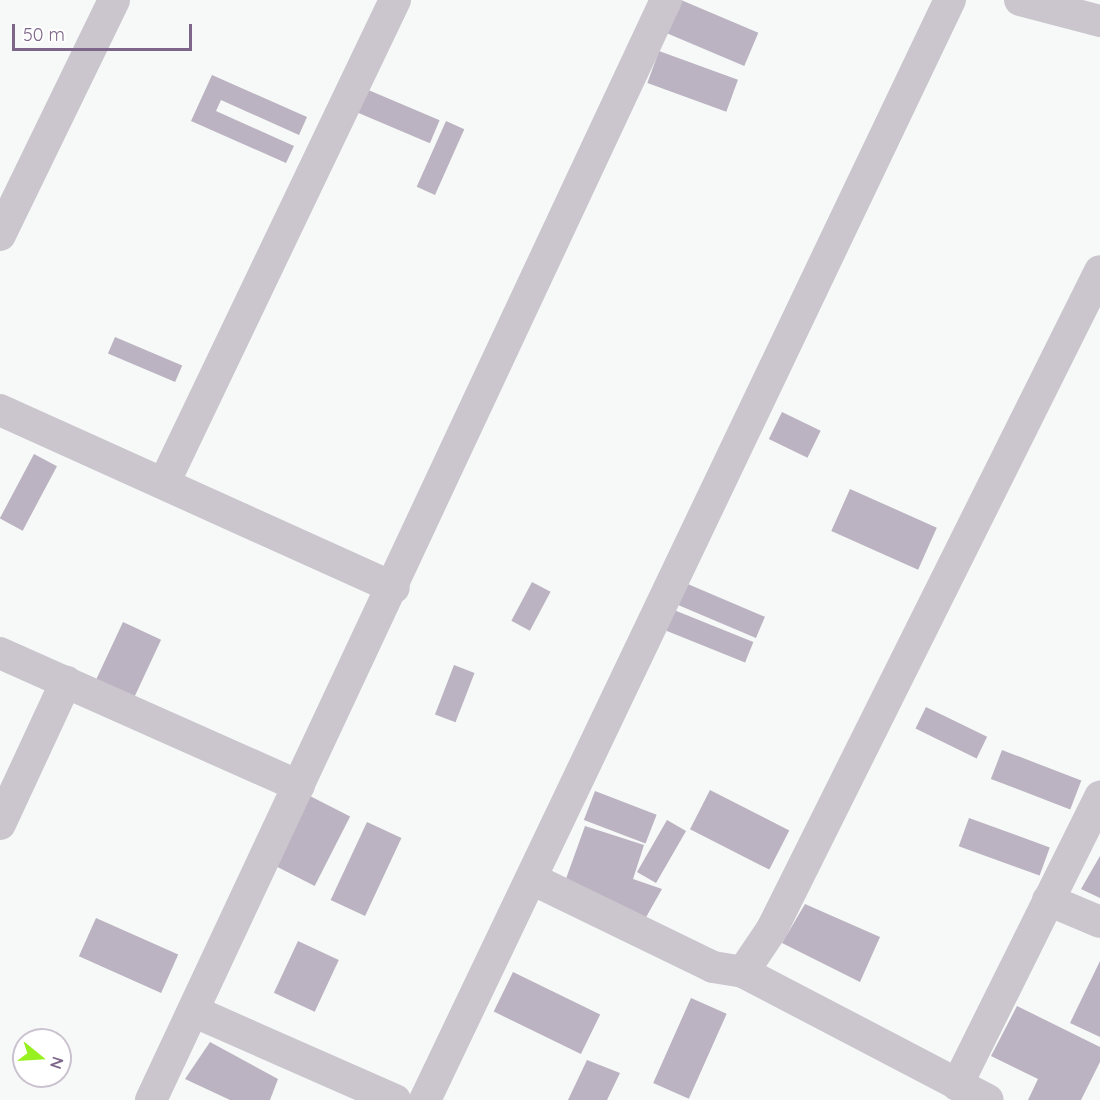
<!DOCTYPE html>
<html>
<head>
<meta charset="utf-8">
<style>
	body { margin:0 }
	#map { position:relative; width:1100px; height:1100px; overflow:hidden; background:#f6f9f7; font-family:Quicksand,sans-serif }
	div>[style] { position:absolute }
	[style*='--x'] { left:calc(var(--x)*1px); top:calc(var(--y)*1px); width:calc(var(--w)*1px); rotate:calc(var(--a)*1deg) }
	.building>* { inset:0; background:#bbb3c1; transform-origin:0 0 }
	.minor>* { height:32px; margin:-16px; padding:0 16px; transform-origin:16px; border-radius:16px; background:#cbc6ce }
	span { translate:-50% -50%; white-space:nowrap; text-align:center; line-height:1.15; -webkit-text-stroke:6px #fff; paint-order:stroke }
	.north { position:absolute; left:12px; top:1028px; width:60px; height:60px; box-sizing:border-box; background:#fff; border:2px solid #cbc2d0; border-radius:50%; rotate:108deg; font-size:16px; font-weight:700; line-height:24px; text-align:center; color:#7d6689 }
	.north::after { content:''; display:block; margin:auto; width:21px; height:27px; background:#97f01f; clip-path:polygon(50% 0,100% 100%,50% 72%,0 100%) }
	.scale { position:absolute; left:12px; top:24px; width:180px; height:27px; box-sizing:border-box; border:3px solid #7d6689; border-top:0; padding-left:8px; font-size:18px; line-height:21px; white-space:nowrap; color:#7d6689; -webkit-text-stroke:4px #fff; paint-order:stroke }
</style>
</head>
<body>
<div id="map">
	<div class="building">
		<div style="left:681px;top:0;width:84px;height:36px;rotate:23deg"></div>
		<div style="left:659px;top:51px;width:84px;height:34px;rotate:20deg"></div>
		<div style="clip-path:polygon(212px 75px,307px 117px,299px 135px,221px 100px,216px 111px,294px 146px,286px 163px,191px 121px)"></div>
		<div style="left:366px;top:89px;width:80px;height:25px;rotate:23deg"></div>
		<div style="left:446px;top:121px;width:20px;height:72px;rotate:24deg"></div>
		<div style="left:115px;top:337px;width:73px;height:18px;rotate:23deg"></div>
		<div style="left:782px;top:412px;width:43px;height:30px;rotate:26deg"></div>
		<div style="left:34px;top:454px;width:26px;height:73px;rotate:28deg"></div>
		<div style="left:850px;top:489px;width:95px;height:46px;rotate:24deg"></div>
		<div style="left:532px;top:582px;width:21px;height:44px;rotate:28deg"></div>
		<div style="left:683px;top:582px;width:89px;height:23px;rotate:23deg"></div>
		<div style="left:669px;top:608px;width:91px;height:22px;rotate:22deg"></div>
		<div style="left:123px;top:622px;width:42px;height:64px;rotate:25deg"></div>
		<div style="left:454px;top:665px;width:22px;height:53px;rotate:21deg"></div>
		<div style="left:926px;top:707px;width:68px;height:24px;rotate:26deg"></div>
		<div style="left:1002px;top:750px;width:85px;height:31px;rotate:21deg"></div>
		<div style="left:710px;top:790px;width:89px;height:44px;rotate:27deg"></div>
		<div style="left:595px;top:791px;width:66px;height:31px;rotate:21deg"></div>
		<div style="left:310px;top:796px;width:45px;height:78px;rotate:27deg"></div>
		<div style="left:969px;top:818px;width:86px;height:30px;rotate:20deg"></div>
		<div style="left:667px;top:820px;width:22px;height:60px;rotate:30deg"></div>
		<div style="left:367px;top:822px;width:38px;height:86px;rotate:25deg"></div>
		<div style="clip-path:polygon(585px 826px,644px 845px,633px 879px,662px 889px,645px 919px,563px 887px)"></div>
		<div style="clip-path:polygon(1100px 856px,1100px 898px,1081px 889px)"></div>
		<div style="clip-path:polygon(805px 904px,880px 937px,860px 982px,782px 943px)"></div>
		<div style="left:96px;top:918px;width:90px;height:42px;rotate:24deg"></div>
		<div style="left:298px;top:941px;width:45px;height:57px;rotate:25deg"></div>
		<div style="clip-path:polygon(1100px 961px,1100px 1037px,1070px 1023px)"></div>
		<div style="left:513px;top:972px;width:97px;height:44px;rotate:26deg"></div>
		<div style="left:691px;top:998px;width:39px;height:93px;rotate:24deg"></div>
		<div style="clip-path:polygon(1017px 1006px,1100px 1047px,1100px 1062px,1081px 1100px,1028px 1100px,1038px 1079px,991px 1056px)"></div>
		<div style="clip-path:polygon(210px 1042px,278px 1079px,270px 1100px,230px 1100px,185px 1079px)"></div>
		<div style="clip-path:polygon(587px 1060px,620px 1073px,607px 1100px,568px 1100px)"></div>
	</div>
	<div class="minor">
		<div style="--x:1020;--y:0;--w:83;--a:14.7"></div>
		<div style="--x:0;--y:235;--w:261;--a:-64.1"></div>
		<div style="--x:0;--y:410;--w:432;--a:24.3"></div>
		<div style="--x:165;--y:481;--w:533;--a:-64.44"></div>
		<div style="--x:0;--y:653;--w:327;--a:24"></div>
		<div style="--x:0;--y:824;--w:157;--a:-65.1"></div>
		<div style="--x:532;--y:879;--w:201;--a:25.9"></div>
		<div style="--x:713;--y:967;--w:30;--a:9"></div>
		<div style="--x:743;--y:972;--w:52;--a:-56"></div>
		<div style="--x:772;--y:929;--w:735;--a:-63.5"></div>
		<div style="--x:1048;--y:900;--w:56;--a:22.9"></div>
		<div style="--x:743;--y:972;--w:276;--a:27.6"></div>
		<div style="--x:193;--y:1011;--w:221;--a:23.8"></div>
		<div style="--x:957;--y:1085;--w:322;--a:-63.6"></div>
		<div style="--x:151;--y:1100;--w:1215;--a:-64.91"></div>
		<div style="--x:425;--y:1100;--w:1219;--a:-64.49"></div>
	</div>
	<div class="north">N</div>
	<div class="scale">50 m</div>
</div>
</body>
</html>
